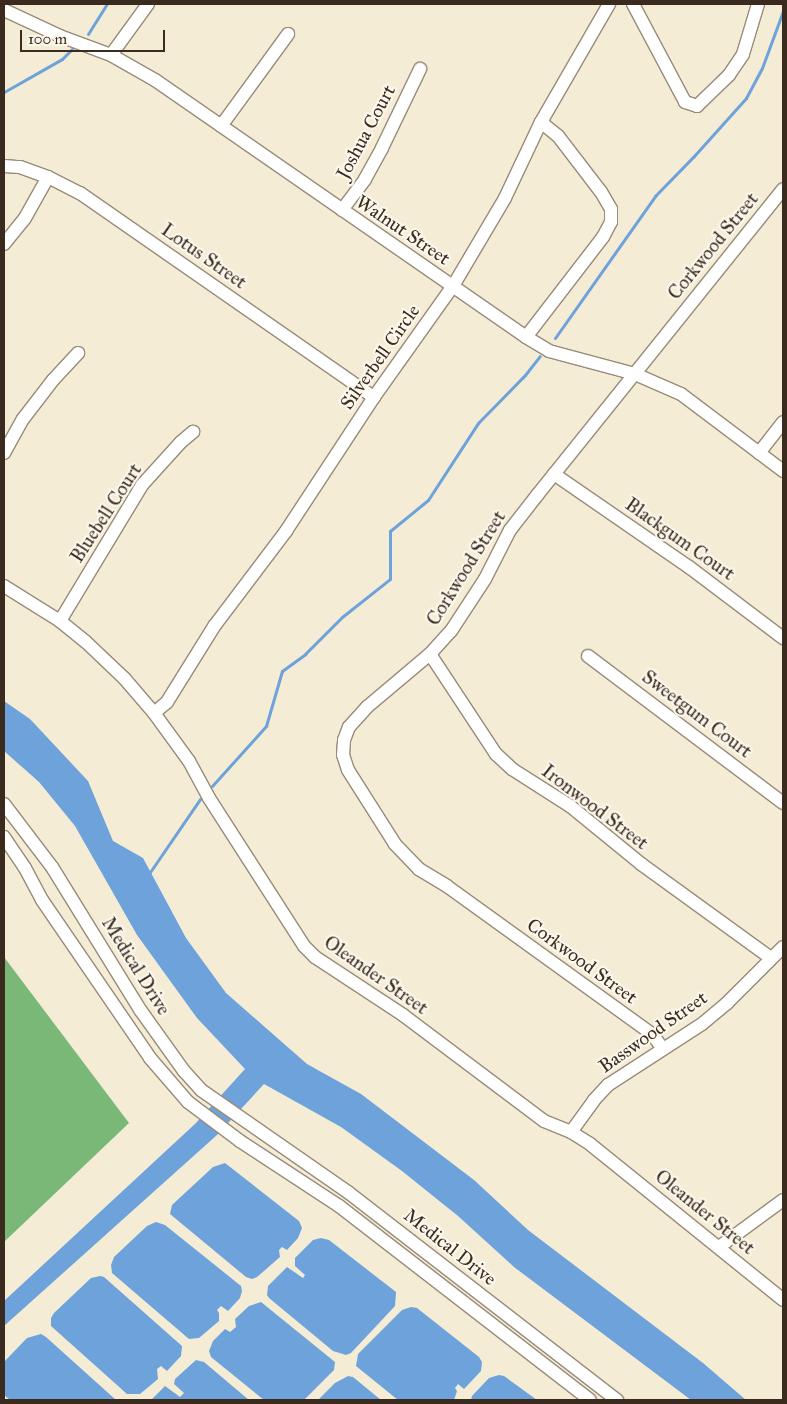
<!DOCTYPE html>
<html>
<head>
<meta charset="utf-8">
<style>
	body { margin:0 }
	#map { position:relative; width:787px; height:1404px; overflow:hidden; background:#f5ecd6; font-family:"IM FELL Great Primer",serif }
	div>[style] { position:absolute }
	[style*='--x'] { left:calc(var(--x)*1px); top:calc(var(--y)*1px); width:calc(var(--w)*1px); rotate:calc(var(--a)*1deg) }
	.forest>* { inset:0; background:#7ab878 }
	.water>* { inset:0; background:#6ea2da }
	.stream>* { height:3px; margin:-1.5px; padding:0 1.5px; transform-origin:1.5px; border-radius:1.5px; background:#6ea2da }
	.roads { filter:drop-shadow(1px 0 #988b7a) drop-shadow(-1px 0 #988b7a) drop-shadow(0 1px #988b7a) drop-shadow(0 -1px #988b7a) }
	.minor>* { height:12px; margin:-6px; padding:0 6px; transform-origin:6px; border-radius:6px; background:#fff }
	span { translate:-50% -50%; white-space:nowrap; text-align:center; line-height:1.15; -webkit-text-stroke:4.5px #fbf7ec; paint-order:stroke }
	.street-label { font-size:19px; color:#3b2a1e }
	.frame { position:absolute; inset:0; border:5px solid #3b2a1e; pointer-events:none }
	.scale { position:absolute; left:20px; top:30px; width:145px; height:22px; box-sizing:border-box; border:2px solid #3b2a1e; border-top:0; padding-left:6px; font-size:15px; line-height:18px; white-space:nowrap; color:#3b2a1e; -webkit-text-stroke:4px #fbf7ec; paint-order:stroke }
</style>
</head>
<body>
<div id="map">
	<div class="forest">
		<div style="clip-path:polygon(4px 957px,129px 1123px,4px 1242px)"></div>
	</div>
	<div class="water">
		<div style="clip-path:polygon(4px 701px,30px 719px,88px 781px,113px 841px,143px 858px,186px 938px,226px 993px,307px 1064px,361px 1094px,474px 1180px,528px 1230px,703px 1363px,746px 1400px,691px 1400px,514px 1267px,458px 1216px,402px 1171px,341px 1127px,264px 1084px,217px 1135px,4px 1326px,4px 1301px,196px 1123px,245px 1069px,197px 1018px,137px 935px,75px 826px,39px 782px,4px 751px)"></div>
		<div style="clip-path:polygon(225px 1163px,299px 1221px,302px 1228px,298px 1238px,287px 1250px,282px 1247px,279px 1250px,280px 1257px,257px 1277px,252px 1279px,246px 1277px,170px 1214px,172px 1205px,213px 1167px)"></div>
		<div style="clip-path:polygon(156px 1222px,165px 1225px,241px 1286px,242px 1291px,240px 1298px,228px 1311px,221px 1306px,217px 1310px,219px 1313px,219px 1321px,199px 1338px,189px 1339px,112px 1273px,111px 1265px,114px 1257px,147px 1226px)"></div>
		<div style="clip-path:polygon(321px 1238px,329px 1240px,396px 1292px,395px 1306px,351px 1353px,346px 1355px,333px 1351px,269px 1298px,267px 1295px,268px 1286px,287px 1267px,303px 1278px,305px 1275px,295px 1266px,295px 1258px,313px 1240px)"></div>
		<div style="clip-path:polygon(100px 1276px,104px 1277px,182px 1346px,181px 1356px,167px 1371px,161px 1366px,157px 1369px,158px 1379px,140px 1394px,127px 1394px,51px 1326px,51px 1318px,54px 1313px,91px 1278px)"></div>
		<div style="clip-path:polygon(261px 1302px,335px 1362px,334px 1370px,304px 1400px,264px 1400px,211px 1357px,209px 1351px,213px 1341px,225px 1329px,230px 1332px,236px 1327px,235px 1319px,249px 1306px)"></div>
		<div style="clip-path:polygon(411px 1307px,417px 1308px,479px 1357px,482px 1362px,481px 1371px,464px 1389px,458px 1384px,455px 1388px,457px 1391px,454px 1400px,398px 1400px,356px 1366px,358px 1354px,402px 1310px)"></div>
		<div style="clip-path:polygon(41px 1334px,46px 1337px,116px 1400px,10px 1400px,4px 1395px,4px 1362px,27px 1338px)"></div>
		<div style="clip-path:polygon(196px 1360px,204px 1362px,249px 1400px,151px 1400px,165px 1386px,180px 1397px,184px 1393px,174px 1384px,175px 1379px)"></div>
		<div style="clip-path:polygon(499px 1375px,504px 1376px,537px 1400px,471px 1400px,472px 1396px,489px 1378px)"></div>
		<div style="clip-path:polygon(348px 1376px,353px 1377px,381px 1400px,318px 1400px,335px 1383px)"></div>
	</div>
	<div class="stream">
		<div style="--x:88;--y:34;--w:36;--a:-58"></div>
		<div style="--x:4;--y:92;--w:67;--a:-29.6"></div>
		<div style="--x:62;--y:59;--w:14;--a:-45"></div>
		<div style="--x:555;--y:338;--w:174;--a:-54.8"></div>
		<div style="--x:655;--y:196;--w:56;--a:-45.7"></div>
		<div style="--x:694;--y:156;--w:78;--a:-48.1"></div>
		<div style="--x:746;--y:98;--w:34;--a:-62"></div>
		<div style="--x:762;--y:68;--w:61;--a:-69.8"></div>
		<div style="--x:783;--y:11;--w:7;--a:-90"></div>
		<div style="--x:212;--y:786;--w:81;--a:-48"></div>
		<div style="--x:266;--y:726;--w:57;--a:-73.8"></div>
		<div style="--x:282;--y:671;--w:29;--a:-36"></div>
		<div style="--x:305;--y:654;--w:52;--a:-45"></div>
		<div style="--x:342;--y:617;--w:61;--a:-38.4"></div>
		<div style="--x:390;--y:579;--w:48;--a:-90"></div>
		<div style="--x:390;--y:531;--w:49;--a:-39.2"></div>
		<div style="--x:428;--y:500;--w:92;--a:-57"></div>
		<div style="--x:478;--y:423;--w:67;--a:-45.6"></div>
		<div style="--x:525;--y:375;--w:24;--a:-52"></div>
		<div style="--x:148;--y:875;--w:92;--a:-55.6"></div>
	</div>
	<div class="roads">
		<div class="minor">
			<div style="--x:633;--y:4;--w:111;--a:62"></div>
			<div style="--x:685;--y:102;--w:13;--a:18"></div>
			<div style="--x:697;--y:106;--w:45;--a:-44.1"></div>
			<div style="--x:729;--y:75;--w:25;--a:-56"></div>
			<div style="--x:743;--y:54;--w:52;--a:-73.3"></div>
			<div style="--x:4;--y:10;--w:62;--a:24.9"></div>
			<div style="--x:60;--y:36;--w:54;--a:20.4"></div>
			<div style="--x:111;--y:55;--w:51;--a:29.6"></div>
			<div style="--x:155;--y:80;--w:451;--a:34.7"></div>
			<div style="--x:526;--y:337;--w:27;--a:31"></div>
			<div style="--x:549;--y:351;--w:89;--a:15"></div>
			<div style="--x:635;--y:374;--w:50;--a:23.5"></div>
			<div style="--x:681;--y:394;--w:128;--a:37"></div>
			<div style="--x:111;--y:55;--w:63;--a:-54"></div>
			<div style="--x:221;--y:126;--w:114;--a:-53.9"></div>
			<div style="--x:4;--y:166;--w:16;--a:4"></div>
			<div style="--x:20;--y:167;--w:30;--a:20"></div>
			<div style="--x:48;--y:177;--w:36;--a:27"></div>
			<div style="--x:80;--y:193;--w:358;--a:34.8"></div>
			<div style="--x:342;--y:210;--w:39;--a:-53"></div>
			<div style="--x:365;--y:179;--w:35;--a:-61"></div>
			<div style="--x:382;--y:148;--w:88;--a:-64.3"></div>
			<div style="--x:4;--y:244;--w:33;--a:-51"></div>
			<div style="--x:25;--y:218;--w:47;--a:-60.7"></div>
			<div style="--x:526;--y:337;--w:126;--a:-52.4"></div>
			<div style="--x:603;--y:237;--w:17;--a:-62"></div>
			<div style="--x:611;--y:222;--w:13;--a:-90"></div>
			<div style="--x:611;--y:209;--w:20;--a:-120"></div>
			<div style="--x:601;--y:192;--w:71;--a:-127.5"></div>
			<div style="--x:558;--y:136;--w:22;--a:-141"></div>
			<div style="--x:4;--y:453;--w:39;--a:-61"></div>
			<div style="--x:23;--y:419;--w:49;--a:-52.4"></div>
			<div style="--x:53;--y:380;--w:37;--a:-47"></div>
			<div style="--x:759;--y:453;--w:39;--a:-52"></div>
			<div style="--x:554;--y:474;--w:164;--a:34.6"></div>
			<div style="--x:689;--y:567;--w:118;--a:37.1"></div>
			<div style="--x:4;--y:586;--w:66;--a:32"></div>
			<div style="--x:60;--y:621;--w:33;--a:39"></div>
			<div style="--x:86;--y:642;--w:52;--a:43.5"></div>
			<div style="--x:124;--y:678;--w:46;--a:49.4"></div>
			<div style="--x:154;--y:713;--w:59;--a:53.9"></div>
			<div style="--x:189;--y:761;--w:42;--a:61.6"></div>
			<div style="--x:209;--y:798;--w:176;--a:57.3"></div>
			<div style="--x:304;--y:946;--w:16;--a:45"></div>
			<div style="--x:315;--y:957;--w:105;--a:33.4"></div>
			<div style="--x:403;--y:1015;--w:176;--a:36.9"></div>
			<div style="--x:544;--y:1121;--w:29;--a:22"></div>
			<div style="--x:571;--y:1132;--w:22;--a:32"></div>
			<div style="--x:590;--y:1144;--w:248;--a:38.9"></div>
			<div style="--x:60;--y:621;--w:159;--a:-58.9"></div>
			<div style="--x:142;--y:485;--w:58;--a:-47.8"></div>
			<div style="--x:181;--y:442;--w:16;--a:-40"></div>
			<div style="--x:430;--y:654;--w:120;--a:56.6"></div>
			<div style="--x:496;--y:754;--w:22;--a:43"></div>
			<div style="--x:512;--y:769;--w:69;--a:32.5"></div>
			<div style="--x:570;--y:806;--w:92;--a:39.2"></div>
			<div style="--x:641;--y:864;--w:160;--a:35.9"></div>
			<div style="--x:588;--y:656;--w:244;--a:37"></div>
			<div style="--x:154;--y:713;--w:17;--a:-40"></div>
			<div style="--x:167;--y:702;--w:91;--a:-58.1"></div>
			<div style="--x:215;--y:625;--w:118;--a:-52.9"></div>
			<div style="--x:286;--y:531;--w:160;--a:-56.7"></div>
			<div style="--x:374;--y:397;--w:136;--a:-54.6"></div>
			<div style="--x:453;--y:286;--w:102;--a:-59.4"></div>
			<div style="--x:505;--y:198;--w:84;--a:-64.7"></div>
			<div style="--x:541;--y:122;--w:136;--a:-60"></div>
			<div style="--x:4;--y:804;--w:79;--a:52.7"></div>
			<div style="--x:52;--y:867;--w:169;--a:58.3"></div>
			<div style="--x:141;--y:1011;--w:74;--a:54.4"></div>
			<div style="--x:184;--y:1071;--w:25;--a:48"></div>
			<div style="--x:201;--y:1090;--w:180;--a:34.8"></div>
			<div style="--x:349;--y:1193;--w:339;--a:37.7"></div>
			<div style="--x:4;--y:837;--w:37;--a:56"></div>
			<div style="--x:25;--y:868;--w:36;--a:62"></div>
			<div style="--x:42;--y:900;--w:191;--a:55.6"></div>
			<div style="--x:150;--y:1058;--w:58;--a:49.2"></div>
			<div style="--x:188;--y:1102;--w:65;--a:36.9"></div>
			<div style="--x:240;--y:1141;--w:118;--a:33.3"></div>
			<div style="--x:339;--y:1206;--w:317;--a:37.7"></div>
			<div style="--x:663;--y:1049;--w:19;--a:-126"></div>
			<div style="--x:652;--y:1034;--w:253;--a:-144.2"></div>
			<div style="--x:447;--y:886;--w:33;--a:-149"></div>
			<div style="--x:419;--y:869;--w:35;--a:-134"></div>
			<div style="--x:395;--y:844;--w:88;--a:-122.4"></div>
			<div style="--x:348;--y:770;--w:16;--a:-108"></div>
			<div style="--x:343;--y:755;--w:15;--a:-86"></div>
			<div style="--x:344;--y:740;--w:14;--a:-69"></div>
			<div style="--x:349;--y:727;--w:27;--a:-48"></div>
			<div style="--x:367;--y:707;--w:82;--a:-40.1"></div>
			<div style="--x:430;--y:654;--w:31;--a:-48"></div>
			<div style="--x:451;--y:631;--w:62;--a:-56.8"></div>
			<div style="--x:485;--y:579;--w:55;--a:-63"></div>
			<div style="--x:510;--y:530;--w:46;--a:-52.1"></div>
			<div style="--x:538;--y:494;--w:391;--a:-51.2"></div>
			<div style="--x:571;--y:1132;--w:39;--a:-54"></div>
			<div style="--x:594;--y:1100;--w:21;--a:-47"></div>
			<div style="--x:608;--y:1085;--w:112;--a:-33"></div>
			<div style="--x:702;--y:1024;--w:33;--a:-40"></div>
			<div style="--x:727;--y:1003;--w:79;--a:-45"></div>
			<div style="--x:719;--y:1247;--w:79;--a:-36.3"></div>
		</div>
	</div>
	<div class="street-label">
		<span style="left:366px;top:132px;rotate:-62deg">Joshua Court</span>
		<span style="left:403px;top:230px;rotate:34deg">Walnut Street</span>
		<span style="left:713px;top:246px;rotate:-51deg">Corkwood Street</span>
		<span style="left:204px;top:256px;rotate:35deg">Lotus Street</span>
		<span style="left:380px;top:357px;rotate:-55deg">Silverbell Circle</span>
		<span style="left:106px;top:513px;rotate:-57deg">Bluebell Court</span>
		<span style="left:680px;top:539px;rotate:35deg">Blackgum Court</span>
		<span style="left:466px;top:568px;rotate:-58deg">Corkwood Street</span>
		<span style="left:697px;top:714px;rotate:37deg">Sweetgum Court</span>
		<span style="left:595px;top:807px;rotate:37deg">Ironwood Street</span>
		<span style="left:582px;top:961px;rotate:36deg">Corkwood Street</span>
		<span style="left:136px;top:966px;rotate:58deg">Medical Drive</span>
		<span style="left:376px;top:975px;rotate:35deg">Oleander Street</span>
		<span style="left:653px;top:1032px;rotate:-35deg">Basswood Street</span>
		<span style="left:705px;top:1212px;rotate:39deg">Oleander Street</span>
		<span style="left:450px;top:1247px;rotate:38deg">Medical Drive</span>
	</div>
	<div class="frame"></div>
	<div class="scale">100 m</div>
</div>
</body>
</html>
